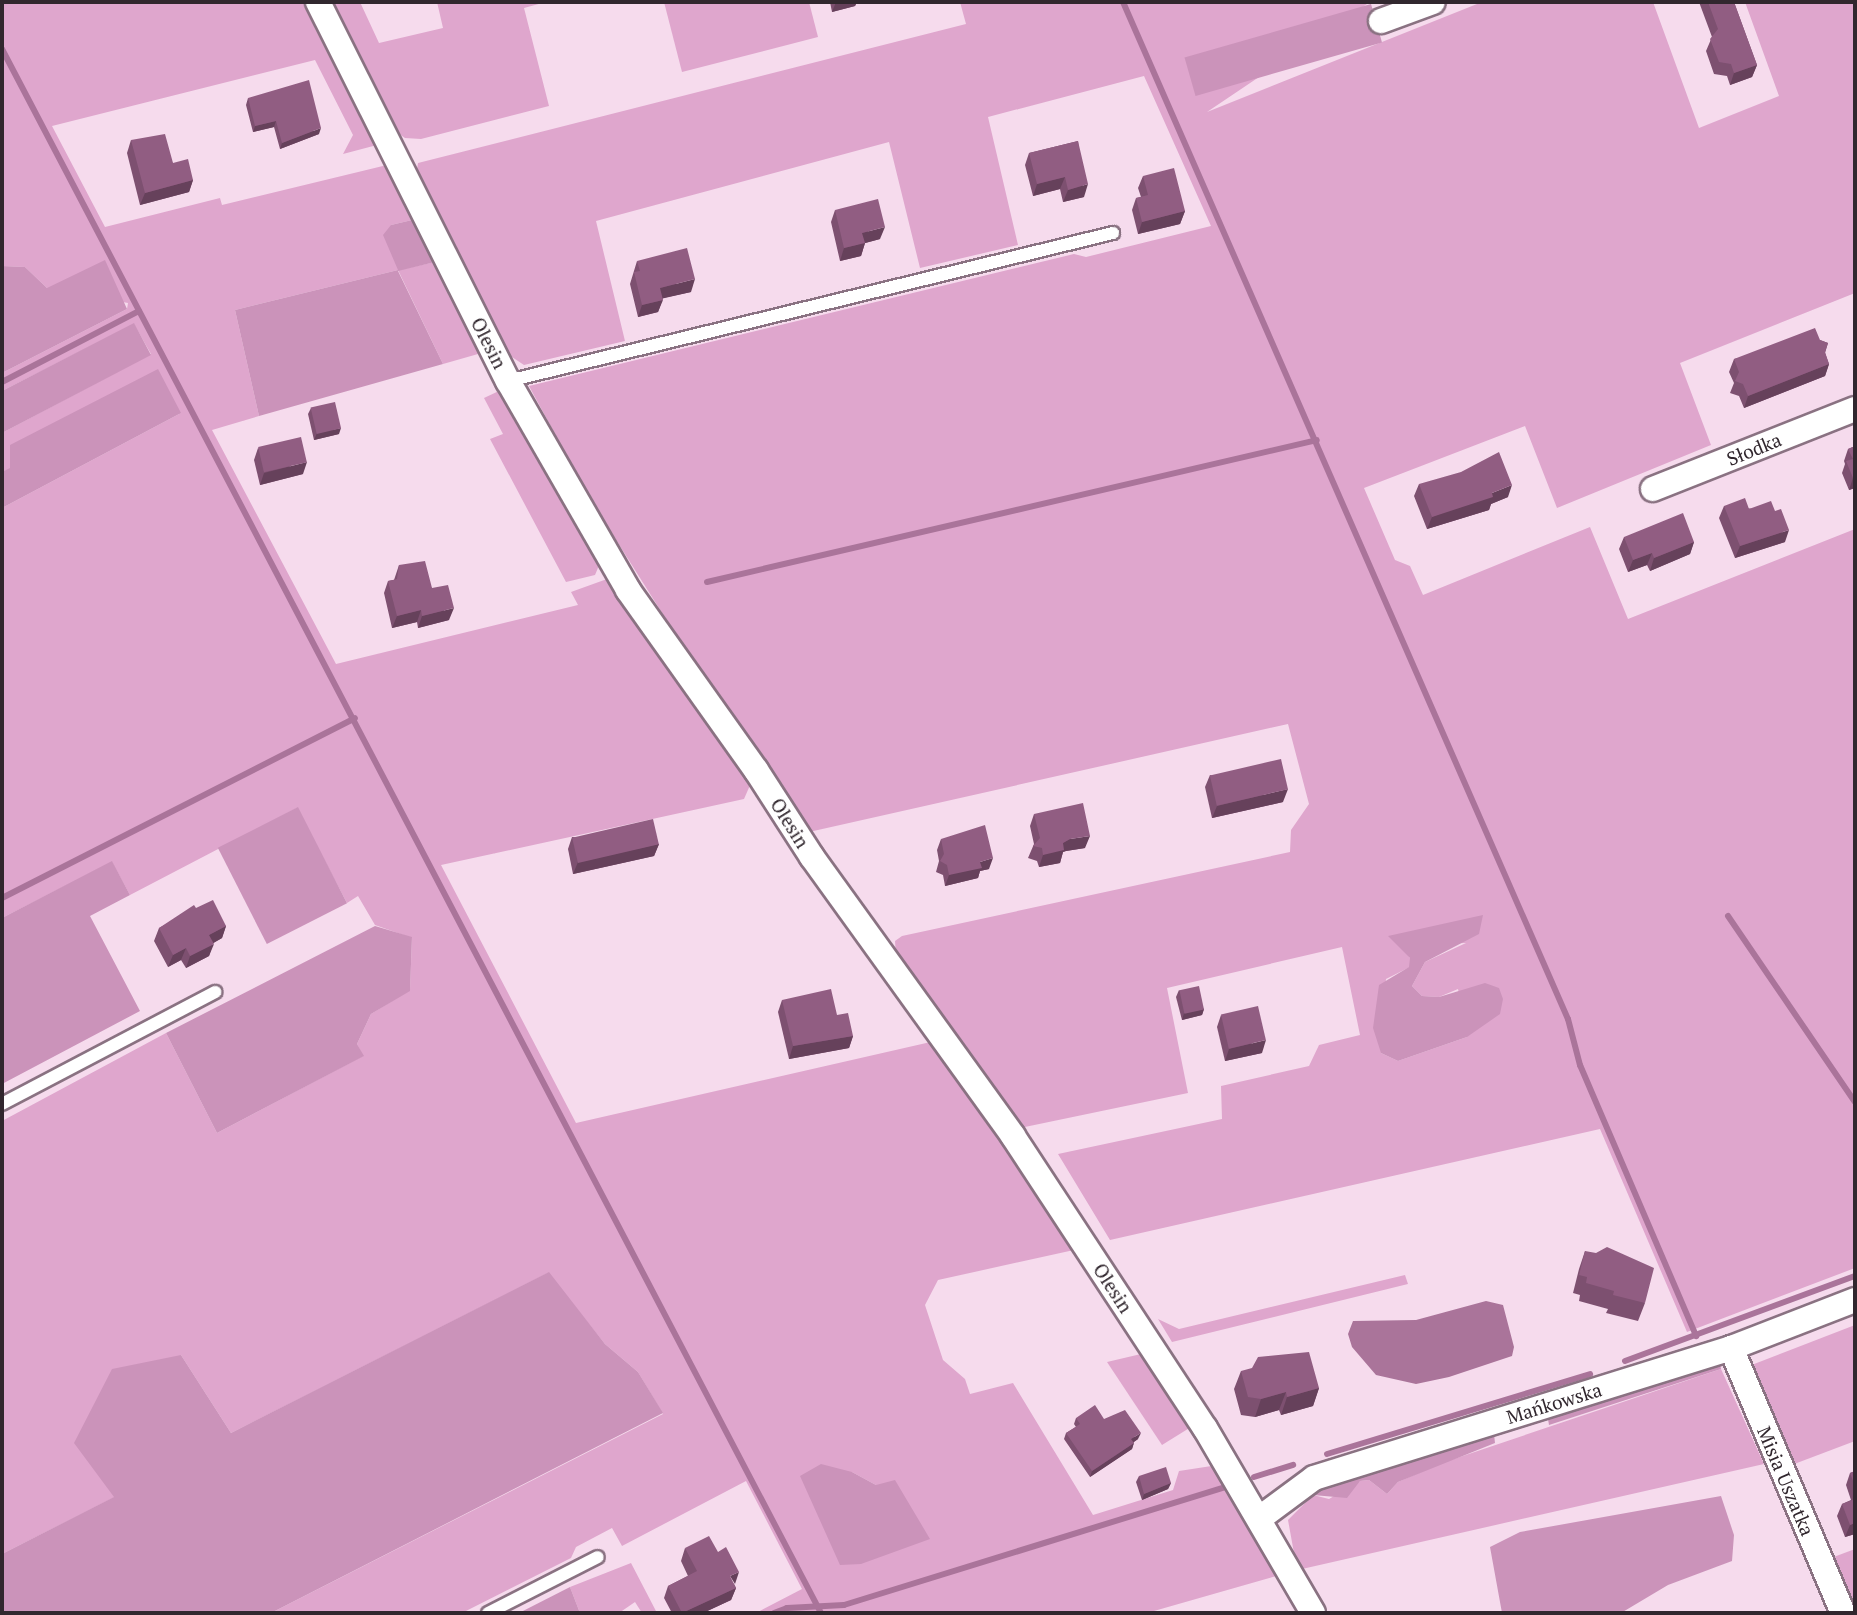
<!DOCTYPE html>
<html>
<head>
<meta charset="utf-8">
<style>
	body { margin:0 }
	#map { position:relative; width:1857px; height:1615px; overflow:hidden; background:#f6dbed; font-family:"PT Serif",serif }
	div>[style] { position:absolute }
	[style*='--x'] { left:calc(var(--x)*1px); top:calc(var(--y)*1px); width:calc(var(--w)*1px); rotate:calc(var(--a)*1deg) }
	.green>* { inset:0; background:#dfa6cd }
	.forest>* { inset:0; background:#cb93ba; transform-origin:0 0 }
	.water>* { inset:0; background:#aa749a }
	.stream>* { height:6px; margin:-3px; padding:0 3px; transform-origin:3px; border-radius:3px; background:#aa749a }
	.roads { filter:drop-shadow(2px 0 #8a7282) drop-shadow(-2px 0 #8a7282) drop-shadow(0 2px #8a7282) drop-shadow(0 -2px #8a7282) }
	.service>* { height:12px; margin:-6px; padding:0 6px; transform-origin:6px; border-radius:6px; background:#fff }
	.minor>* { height:24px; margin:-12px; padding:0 12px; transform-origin:12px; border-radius:12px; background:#fff }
	.wall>* { inset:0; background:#7d5070 }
	.shaded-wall>* { inset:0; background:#66415b }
	.building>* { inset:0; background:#915d82; transform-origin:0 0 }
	span { translate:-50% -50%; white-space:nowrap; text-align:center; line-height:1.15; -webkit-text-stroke:7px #fff; paint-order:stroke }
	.street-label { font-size:19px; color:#31272e }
	.frame { position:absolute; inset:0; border:4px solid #31272e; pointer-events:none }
</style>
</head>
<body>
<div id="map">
	<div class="green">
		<div style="clip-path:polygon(evenodd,2px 2px,306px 2px,377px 145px,343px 154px,353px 135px,315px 60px,52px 126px,105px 227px,220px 198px,222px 205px,387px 165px,412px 220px,391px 225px,399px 270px,435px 262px,485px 352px,443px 364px,398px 270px,235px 310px,259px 416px,212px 430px,336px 664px,578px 605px,571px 592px,607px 579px,619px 584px,751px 783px,744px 799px,441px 865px,576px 1123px,935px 1041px,1074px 1250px,938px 1280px,925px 1305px,943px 1360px,965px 1379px,970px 1394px,1013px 1383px,1093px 1515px,1173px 1490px,1179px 1471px,1218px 1465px,1280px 1575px,1147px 1613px,756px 1613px,802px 1589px,746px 1481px,622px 1546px,612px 1528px,576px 1547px,571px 1558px,462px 1613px,271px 1613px,663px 1414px,638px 1372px,605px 1344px,548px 1273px,231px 1433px,181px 1355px,115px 1497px,2px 1554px,2px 1121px,166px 1033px,217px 1133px,363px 1056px,357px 1044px,371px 1014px,410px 990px,412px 938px,375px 925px,358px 896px,347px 903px,297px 808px,130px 895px,112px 862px,2px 918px,2px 508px,181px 413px,2px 472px,2px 433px,151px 354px,134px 324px,2px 391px,2px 373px,127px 309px,128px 303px,47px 288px,25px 267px,2px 266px,2px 2px,852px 1472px,876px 1485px,840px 1565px,852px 1472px)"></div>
		<div style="clip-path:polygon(360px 2px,379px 43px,443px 28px,437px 2px,546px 2px,524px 8px,549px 106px,421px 139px,405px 138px,395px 131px,336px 14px,333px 2px)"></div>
		<div style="clip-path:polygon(664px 2px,809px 2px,818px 37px,682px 72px)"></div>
		<div style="clip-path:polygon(evenodd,960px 2px,1370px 2px,1207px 112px,1482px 2px,1653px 2px,1699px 128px,1779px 96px,1745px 2px,1855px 2px,1855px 293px,1680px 363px,1711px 445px,1557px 508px,1525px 426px,1364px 488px,1395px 560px,1410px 566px,1423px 595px,1590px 527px,1628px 619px,1855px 529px,1855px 1268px,1687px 1332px,1600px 1129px,1110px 1240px,1058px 1154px,1222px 1119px,1221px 1086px,1309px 1066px,1319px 1045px,1360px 1035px,1342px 947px,1167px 988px,1188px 1093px,1020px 1128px,896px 956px,895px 941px,902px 936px,1290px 852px,1291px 830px,1309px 804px,1288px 724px,809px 832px,698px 670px,589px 497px,529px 386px,1074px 254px,1086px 257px,1211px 226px,1144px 76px,988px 117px,1018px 245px,920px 268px,889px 142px,596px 221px,625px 341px,524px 365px,509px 355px,416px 175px,418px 163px,966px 24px,960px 2px,1466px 943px,1425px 962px,1412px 986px,1422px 996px,1439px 997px,1458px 989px,1467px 1037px,1398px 1061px,1381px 1053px,1386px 979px,1410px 967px,1410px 958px,1401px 945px,1466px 943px)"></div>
		<div style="clip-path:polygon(501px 390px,600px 563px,595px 575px,566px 582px,490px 439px,503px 434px,484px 398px)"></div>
		<div style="clip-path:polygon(1405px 1275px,1408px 1284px,1172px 1342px,1158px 1319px,1179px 1329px)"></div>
		<div style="clip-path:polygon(1855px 1325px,1855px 1441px,1789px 1466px,1749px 1366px)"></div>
		<div style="clip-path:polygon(1141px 1354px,1191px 1427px,1162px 1445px,1107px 1362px)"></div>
		<div style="clip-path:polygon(1721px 1369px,1764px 1464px,1302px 1569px,1294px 1553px,1288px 1520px,1313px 1495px,1329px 1499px,1360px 1481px,1369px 1480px,1387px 1494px,1398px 1482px,1442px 1463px)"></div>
		<div style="clip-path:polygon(1855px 1549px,1855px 1613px,1831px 1558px)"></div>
		<div style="clip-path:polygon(631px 1563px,657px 1613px,642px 1613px,635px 1602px,619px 1613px,580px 1613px,570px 1587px)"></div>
	</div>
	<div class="forest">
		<div style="left:1371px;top:4px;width:40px;height:194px;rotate:74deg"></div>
		<div style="clip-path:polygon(412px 220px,435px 262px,398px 271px,443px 364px,259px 416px,235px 310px,398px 270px,383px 235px,391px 225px)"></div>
		<div style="clip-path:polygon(105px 260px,127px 309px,2px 373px,2px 266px,25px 267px,47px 288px)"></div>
		<div style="clip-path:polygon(134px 323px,151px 355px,2px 433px,2px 391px)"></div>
		<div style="clip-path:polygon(158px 369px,181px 413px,2px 508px,2px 472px,10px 468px,10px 445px)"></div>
		<div style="left:298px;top:807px;width:108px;height:90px;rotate:63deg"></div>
		<div style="clip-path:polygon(112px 861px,130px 895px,90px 916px,140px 1011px,2px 1084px,2px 918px)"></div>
		<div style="clip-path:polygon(1483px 915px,1479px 934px,1425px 962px,1412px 986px,1422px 996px,1439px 997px,1485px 983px,1499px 988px,1503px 999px,1500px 1014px,1467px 1037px,1398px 1061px,1381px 1053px,1373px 1028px,1379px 985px,1409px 967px,1410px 958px,1388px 936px)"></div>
		<div style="clip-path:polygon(375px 926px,412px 937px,410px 991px,371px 1014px,357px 1044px,364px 1056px,217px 1133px,166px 1033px)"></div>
		<div style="clip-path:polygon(549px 1272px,605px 1344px,638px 1372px,663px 1413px,271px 1613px,2px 1613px,2px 1554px,114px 1497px,74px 1443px,112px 1369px,181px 1355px,231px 1433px)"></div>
		<div style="clip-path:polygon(1720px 1364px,1721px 1369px,1549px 1425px,1548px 1419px)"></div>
		<div style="clip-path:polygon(1494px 1434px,1495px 1443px,1398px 1482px,1387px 1494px,1369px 1480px,1360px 1481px,1347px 1498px,1313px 1495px,1326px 1485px)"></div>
		<div style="clip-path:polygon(821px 1464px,852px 1472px,876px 1485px,895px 1480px,930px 1539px,861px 1564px,840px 1565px,800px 1476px)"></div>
		<div style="clip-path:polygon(1721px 1496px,1734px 1535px,1732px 1561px,1668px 1585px,1621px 1613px,1502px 1613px,1490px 1547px,1520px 1532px)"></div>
		<div style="clip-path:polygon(570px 1587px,580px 1613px,519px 1613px)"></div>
	</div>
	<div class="water">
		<div style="clip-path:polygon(1486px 1301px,1503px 1305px,1514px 1347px,1512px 1356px,1449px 1377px,1416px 1384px,1376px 1375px,1352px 1347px,1348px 1334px,1353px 1321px,1416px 1320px)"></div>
	</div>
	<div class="stream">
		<div style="--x:1123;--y:2;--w:1110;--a:66.37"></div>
		<div style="--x:1568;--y:1019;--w:48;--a:75.4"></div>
		<div style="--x:1580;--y:1065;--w:295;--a:66.8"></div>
		<div style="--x:2;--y:49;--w:1765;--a:62.36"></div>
		<div style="--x:2;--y:382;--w:154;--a:-27.4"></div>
		<div style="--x:707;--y:582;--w:626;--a:-13.1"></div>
		<div style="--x:2;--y:898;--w:396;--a:-27"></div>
		<div style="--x:1728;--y:916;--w:225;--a:55.7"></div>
		<div style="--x:1625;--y:1361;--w:245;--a:-20.3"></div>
		<div style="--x:1327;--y:1454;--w:275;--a:-16.9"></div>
		<div style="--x:1254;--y:1477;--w:41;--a:-17.1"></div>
		<div style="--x:774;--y:1613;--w:14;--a:-21"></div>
		<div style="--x:787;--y:1608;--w:57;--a:-3"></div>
		<div style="--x:844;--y:1605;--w:399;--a:-17.2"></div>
	</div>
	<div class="roads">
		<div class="service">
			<div style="--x:508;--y:381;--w:623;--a:-13.75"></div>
			<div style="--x:2;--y:1104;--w:241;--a:-27.7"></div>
			<div style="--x:488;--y:1613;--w:123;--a:-27"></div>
		</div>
		<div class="minor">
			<div style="--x:318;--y:2;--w:424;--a:63.4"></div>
			<div style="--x:508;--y:381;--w:241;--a:60.1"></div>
			<div style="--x:628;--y:590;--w:221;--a:54.6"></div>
			<div style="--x:756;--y:770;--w:103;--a:57.2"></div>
			<div style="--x:812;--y:857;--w:344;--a:54.2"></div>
			<div style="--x:1013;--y:1136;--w:349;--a:56.7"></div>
			<div style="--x:1205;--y:1428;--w:214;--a:59.7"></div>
			<div style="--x:1381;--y:21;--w:55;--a:-20.1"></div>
			<div style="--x:1653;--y:489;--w:217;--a:-21.6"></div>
			<div style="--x:1731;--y:1348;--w:288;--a:67.1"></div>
			<div style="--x:1260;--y:1518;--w:67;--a:-36.5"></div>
			<div style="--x:1314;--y:1478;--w:437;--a:-17.3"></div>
			<div style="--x:1731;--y:1348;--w:133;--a:-21.2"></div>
		</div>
	</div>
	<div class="wall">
		<div style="clip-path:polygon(830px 2px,857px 2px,855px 6px,832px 12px)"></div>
		<div style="clip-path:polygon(1699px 2px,1734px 2px,1757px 65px,1752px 77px,1730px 85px,1727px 76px,1714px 74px,1706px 51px,1712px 37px)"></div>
		<div style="clip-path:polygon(248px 98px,319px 134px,280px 149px,274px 127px,253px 132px,246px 105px)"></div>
		<div style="clip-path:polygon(131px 140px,173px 163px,193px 180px,189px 192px,140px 205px,127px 153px)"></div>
		<div style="clip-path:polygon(1078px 141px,1084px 197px,1063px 202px,1060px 189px,1033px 196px,1025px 165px,1029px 153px)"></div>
		<div style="clip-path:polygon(1143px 176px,1185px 211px,1180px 224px,1138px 234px,1132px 210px,1136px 198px,1141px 197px,1138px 188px)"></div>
		<div style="clip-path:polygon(835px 210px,880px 239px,865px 243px,861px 256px,840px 261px,831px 222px)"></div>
		<div style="clip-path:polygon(637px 261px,691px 292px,663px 298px,658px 312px,638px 317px,630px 284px)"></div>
		<div style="clip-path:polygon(1820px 340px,1828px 343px,1825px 353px,1829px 364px,1825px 376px,1744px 408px,1739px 396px,1730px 393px,1734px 383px,1729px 372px,1734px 359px)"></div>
		<div style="clip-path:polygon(311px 408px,339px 434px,314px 440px,308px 414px)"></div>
		<div style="clip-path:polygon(1855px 446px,1855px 489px,1855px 488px,1849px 490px,1842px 473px,1845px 464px,1844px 461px,1848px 449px)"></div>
		<div style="clip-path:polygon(258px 448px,303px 474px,260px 485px,254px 460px)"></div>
		<div style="clip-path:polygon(1419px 484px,1508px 497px,1491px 504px,1489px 510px,1427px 529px,1414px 496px)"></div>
		<div style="clip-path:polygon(1724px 506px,1775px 511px,1785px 542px,1735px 558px,1719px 518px)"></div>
		<div style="clip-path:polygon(1624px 537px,1694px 542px,1690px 554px,1650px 571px,1647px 565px,1628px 572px,1619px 549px)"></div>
		<div style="clip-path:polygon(399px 565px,432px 588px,449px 620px,418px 628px,417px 622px,392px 628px,384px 593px,388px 581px,394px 580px)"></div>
		<div style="clip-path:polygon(1210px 775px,1283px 802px,1212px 818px,1205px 787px)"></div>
		<div style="clip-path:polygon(1034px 814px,1085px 848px,1066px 851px,1063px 852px,1060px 863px,1039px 867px,1037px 861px,1028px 858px,1034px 844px,1030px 826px)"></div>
		<div style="clip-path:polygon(572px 837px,659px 844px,654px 856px,573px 874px,568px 849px)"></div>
		<div style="clip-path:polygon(941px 839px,989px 869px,980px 871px,978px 878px,945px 886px,943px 875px,936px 872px,939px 861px,937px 850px)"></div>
		<div style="clip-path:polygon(196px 908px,226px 926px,222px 938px,213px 943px,209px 956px,186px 968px,181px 960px,168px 967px,154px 941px,159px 928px)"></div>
		<div style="clip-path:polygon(1179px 990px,1204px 1009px,1202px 1015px,1182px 1020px,1176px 997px)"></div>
		<div style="clip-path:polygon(782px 1000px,853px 1036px,849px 1048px,789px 1059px,778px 1012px)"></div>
		<div style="clip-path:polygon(1221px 1015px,1262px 1053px,1225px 1061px,1217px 1027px)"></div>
		<div style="clip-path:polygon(1585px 1251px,1645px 1303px,1638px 1321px,1606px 1313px,1608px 1309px,1579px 1301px,1580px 1295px,1573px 1293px,1579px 1269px)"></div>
		<div style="clip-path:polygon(1241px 1371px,1319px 1388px,1313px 1406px,1281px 1415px,1279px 1410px,1255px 1417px,1241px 1415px,1234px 1389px)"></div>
		<div style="clip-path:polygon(1076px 1418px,1104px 1419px,1138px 1439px,1134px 1442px,1132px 1449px,1090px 1477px,1064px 1439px,1066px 1433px,1076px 1427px,1074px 1424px)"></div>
		<div style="clip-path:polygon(1855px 1471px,1855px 1534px,1845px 1537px,1837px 1516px,1842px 1504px,1851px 1500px,1846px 1485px,1850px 1473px)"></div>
		<div style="clip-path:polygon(1139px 1476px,1171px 1483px,1168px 1489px,1142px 1500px,1136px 1482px)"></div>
		<div style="clip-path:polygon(685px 1548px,734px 1584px,736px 1588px,731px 1600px,703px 1613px,672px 1613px,664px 1598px,668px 1586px,688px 1576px,681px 1561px)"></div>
	</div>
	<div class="shaded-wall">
		<div style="clip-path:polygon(836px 2px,857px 2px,855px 6px,832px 12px)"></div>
		<div style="clip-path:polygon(1757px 65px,1752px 77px,1730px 85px,1734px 73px)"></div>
		<div style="clip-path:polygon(276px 121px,274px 127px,253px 132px,255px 126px)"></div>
		<div style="clip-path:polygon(321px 128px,319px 134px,280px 149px,282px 143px)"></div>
		<div style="clip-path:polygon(1065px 177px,1060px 189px,1033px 196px,1037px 184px)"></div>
		<div style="clip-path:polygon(193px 180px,189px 192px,140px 205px,145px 193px)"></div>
		<div style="clip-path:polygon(1088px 184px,1084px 197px,1063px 202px,1068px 190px)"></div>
		<div style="clip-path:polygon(1185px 211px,1180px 224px,1138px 234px,1142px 222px)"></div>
		<div style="clip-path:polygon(885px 227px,880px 239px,858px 245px,862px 233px)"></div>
		<div style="clip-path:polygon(865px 243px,861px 256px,840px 261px,844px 248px)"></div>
		<div style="clip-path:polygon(695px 279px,691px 292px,656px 300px,660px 288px)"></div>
		<div style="clip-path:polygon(663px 300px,658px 312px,638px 317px,642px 305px)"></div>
		<div style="clip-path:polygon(1829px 364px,1825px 376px,1744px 408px,1748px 396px)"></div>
		<div style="clip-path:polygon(341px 428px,339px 434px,314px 440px,317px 433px)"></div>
		<div style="clip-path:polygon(307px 462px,303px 474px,260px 485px,264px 473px)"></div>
		<div style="clip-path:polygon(1855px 477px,1855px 488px,1849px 490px,1853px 478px)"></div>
		<div style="clip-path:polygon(1512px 485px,1508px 497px,1491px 504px,1489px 510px,1427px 529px,1432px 517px)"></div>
		<div style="clip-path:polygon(1789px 530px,1785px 542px,1735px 558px,1740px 546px)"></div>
		<div style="clip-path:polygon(1694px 542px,1690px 554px,1650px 571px,1654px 558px)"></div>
		<div style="clip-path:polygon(1652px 553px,1647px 565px,1628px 572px,1633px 560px)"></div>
		<div style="clip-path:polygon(454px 608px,449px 620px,418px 628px,422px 616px)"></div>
		<div style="clip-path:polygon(421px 610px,417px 622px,392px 628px,397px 616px)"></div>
		<div style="clip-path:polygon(1288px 789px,1283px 802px,1212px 818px,1217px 806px)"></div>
		<div style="clip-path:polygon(1090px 836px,1085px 848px,1066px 851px,1063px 852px,1060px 863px,1039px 867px,1043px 855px,1063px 843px,1070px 839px)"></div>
		<div style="clip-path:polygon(659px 844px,654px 856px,573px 874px,578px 862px)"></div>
		<div style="clip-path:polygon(993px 858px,989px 869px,980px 871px,978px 878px,945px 886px,949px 875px,980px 862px)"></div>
		<div style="clip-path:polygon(226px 926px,222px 938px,205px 948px,209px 935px)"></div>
		<div style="clip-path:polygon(214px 944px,209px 956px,186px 968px,190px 956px)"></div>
		<div style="clip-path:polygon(186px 948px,181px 960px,168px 967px,173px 955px)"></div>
		<div style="clip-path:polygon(1204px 1009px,1202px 1015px,1182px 1020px,1184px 1013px)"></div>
		<div style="clip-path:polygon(853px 1036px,849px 1048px,789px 1059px,793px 1046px)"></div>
		<div style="clip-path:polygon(1266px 1040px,1262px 1053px,1225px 1061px,1229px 1049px)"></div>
		<div style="clip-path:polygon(1319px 1388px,1313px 1406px,1281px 1415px,1287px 1397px)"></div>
		<div style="clip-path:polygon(1286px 1392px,1279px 1410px,1255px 1417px,1261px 1399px)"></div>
		<div style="clip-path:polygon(1141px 1433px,1138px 1439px,1129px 1445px,1131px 1439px)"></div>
		<div style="clip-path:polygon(1134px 1443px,1132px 1449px,1090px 1477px,1092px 1471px)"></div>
		<div style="clip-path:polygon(1171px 1483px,1168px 1489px,1142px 1500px,1144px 1494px)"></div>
		<div style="clip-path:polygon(1855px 1523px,1855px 1534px,1845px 1537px,1850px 1525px)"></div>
		<div style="clip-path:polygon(739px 1572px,735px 1584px,730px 1576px)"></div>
		<div style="clip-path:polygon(736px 1588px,731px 1600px,703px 1613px,682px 1613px)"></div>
	</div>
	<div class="building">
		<div style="clip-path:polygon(1708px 2px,1734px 2px,1757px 65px,1734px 73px,1731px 64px,1719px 62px,1710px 39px,1718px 29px)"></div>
		<div style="clip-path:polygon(309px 80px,321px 128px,282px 143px,276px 121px,255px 126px,248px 98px)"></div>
		<div style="clip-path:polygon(165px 134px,173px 163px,188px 159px,193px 180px,145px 193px,131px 140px)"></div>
		<div style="clip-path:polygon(1078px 141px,1088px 184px,1068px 190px,1065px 177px,1037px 184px,1029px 153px)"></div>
		<div style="clip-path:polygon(1174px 168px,1185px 211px,1142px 222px,1136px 198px,1148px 195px,1143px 176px)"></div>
		<div style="clip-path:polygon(878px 199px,885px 227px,862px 233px,865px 243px,844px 248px,835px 210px)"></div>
		<div style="clip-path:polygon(687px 248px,695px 279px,660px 288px,663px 300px,642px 305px,634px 272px,640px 271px,637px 261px)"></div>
		<div style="clip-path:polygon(1815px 328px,1820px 340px,1828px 343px,1825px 352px,1829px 364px,1748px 396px,1743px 384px,1735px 381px,1739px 372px,1734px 359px)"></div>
		<div style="left:335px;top:402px;width:27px;height:25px;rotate:77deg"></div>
		<div style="left:301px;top:437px;width:26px;height:44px;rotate:77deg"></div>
		<div style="clip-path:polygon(1855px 446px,1855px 477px,1853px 478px,1846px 461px,1853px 459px,1848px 449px)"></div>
		<div style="clip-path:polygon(1499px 452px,1512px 485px,1492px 493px,1493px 497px,1432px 517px,1419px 484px,1461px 472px)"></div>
		<div style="clip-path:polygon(1745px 498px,1749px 509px,1771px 501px,1775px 511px,1781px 509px,1789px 530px,1740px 546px,1724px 506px)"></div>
		<div style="clip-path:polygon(1683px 513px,1694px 542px,1654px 558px,1652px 553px,1633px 560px,1624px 537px)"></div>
		<div style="clip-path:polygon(425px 561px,432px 588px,448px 585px,454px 608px,422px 616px,421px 610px,397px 616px,388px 581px,397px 579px,399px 565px)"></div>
		<div style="left:1281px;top:759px;width:31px;height:73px;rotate:77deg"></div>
		<div style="clip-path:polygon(1083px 803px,1090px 836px,1070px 839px,1063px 843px,1064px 850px,1043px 855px,1042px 848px,1033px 846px,1040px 838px,1034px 814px)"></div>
		<div style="left:653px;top:819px;width:26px;height:83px;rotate:77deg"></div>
		<div style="clip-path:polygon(985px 825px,993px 858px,980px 862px,982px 868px,949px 875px,947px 865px,940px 861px,944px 854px,941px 839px)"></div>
		<div style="clip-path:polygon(213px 900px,226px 926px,209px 935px,214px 944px,190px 956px,186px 948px,173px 955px,159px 928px,194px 905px,196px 908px)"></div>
		<div style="left:1199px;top:986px;width:24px;height:20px;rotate:78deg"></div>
		<div style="clip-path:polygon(831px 989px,837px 1015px,848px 1013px,853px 1036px,793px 1046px,782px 1000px)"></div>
		<div style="left:1258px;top:1006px;width:35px;height:38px;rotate:77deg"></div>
		<div style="clip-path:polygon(1607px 1247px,1654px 1268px,1645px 1303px,1613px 1295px,1614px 1291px,1586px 1283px,1587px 1277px,1579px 1275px,1585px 1251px,1596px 1253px)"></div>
		<div style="clip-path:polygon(1309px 1352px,1319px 1388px,1287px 1397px,1286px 1392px,1261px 1399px,1248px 1397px,1241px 1371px,1252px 1368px,1258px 1357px)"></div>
		<div style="clip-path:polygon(1095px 1405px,1104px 1419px,1125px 1410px,1141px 1433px,1131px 1439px,1134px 1443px,1092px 1471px,1066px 1433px,1080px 1424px,1076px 1418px)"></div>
		<div style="clip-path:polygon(1166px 1467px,1171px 1483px,1144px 1494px,1139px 1476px)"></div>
		<div style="clip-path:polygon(1855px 1471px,1855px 1486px,1850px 1473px)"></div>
		<div style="clip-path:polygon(1855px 1499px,1855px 1523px,1850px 1525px,1842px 1504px)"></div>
		<div style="clip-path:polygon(709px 1536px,718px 1552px,726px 1547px,739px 1572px,730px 1576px,736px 1588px,682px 1613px,668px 1586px,697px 1571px,685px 1548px)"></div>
	</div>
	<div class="street-label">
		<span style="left:489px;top:343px;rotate:63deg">Olesin</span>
		<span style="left:1754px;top:449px;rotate:-22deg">Słodka</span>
		<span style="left:790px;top:823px;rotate:58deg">Olesin</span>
		<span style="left:1113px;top:1288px;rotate:57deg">Olesin</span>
		<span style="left:1554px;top:1403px;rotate:-17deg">Mańkowska</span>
		<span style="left:1786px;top:1481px;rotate:67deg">Misia Uszatka</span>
	</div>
	<div class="frame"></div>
</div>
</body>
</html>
